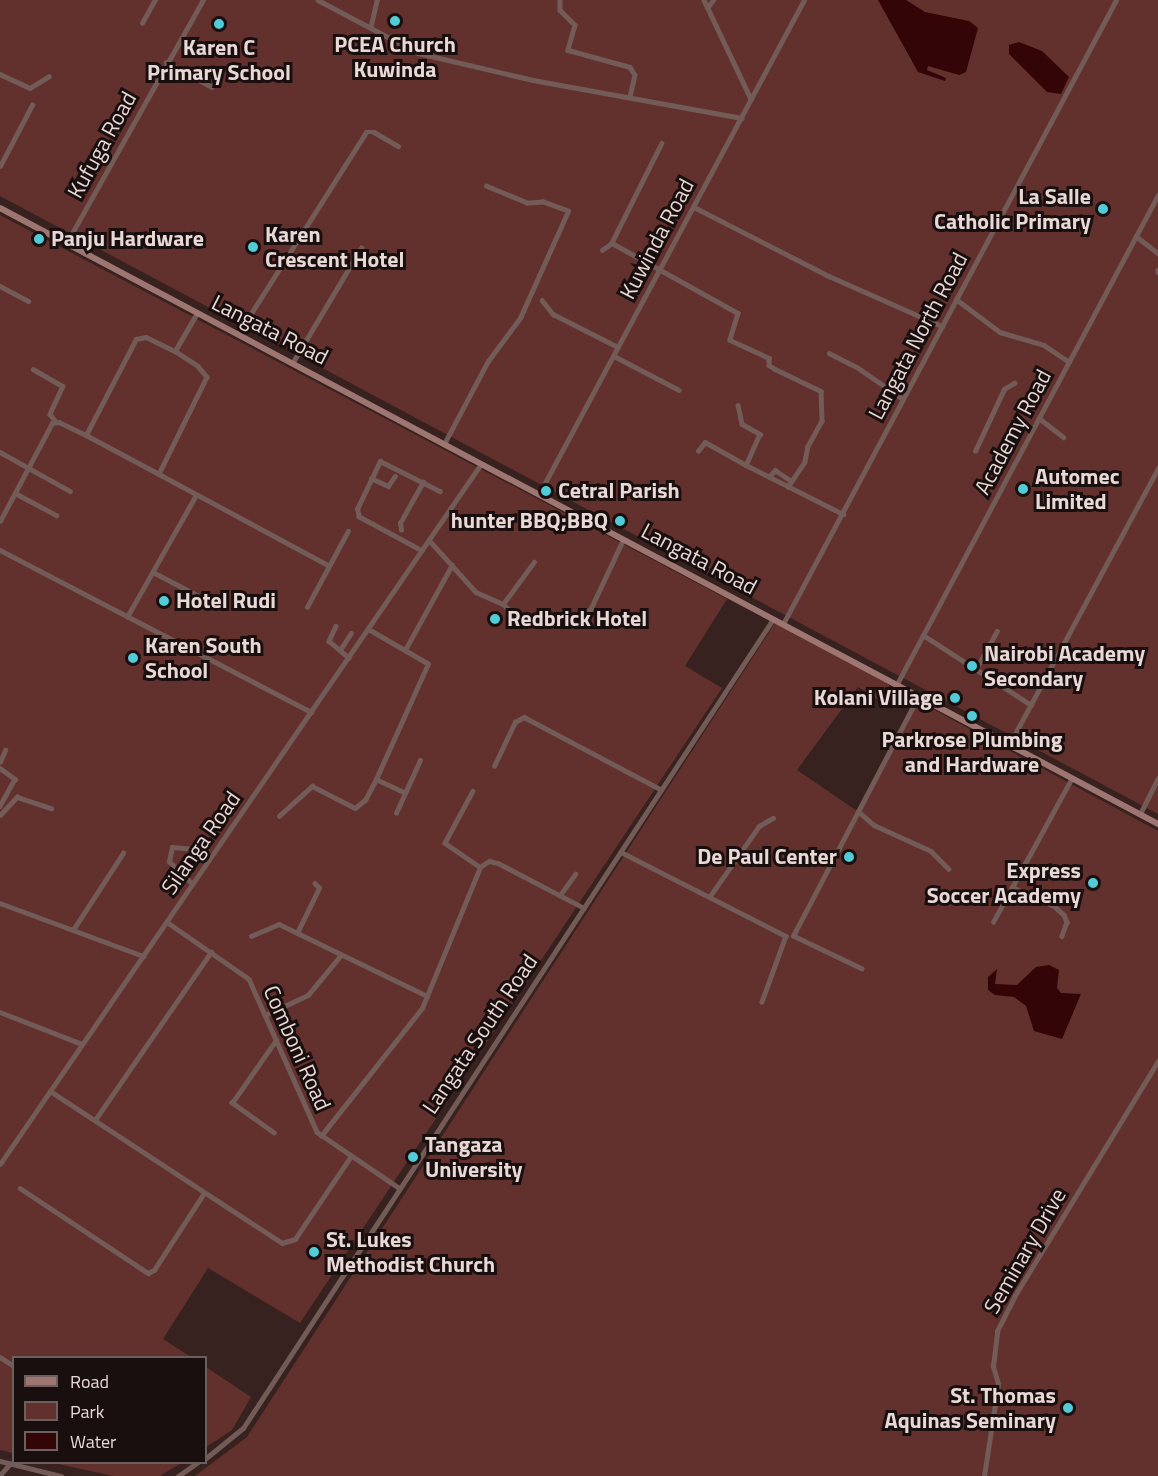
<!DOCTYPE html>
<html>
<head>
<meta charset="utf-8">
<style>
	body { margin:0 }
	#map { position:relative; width:1158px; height:1476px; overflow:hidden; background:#382220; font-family:"Titillium Web",sans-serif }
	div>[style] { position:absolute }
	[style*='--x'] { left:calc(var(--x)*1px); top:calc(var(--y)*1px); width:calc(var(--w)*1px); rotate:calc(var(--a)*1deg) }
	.green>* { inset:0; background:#62312d }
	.water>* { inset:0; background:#330506 }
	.minor>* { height:4.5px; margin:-2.25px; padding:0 2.25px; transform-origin:2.25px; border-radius:2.25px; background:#735b58 }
	.tertiary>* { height:5px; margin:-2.5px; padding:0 2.5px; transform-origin:2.5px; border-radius:2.5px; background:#735b58 }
	.secondary>* { height:6px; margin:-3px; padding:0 3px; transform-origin:3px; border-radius:3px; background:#9d7672 }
	.dots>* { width:16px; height:16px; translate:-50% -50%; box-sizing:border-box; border:3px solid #190f0e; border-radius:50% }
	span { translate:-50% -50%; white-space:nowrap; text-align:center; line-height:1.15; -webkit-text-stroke:6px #190f0e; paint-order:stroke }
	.poi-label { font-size:22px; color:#e8d8d6; font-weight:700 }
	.right { translate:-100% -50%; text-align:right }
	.left { translate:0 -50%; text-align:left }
	.street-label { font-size:22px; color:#e8d8d6 }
	.legend { position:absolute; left:12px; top:1356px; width:195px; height:108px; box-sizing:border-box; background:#190f0e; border:2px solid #6c5f5e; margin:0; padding:8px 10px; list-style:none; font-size:18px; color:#e8d8d6 }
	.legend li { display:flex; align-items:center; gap:12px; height:30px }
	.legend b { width:30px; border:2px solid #6c5f5e }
</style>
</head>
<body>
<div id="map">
	<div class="green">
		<div style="clip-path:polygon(0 0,1158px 0,1158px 814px,0 196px)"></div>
		<div style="clip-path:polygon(0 215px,727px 599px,685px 666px,722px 688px,300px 1323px,208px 1268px,163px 1339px,191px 1357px,14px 1358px,13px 1453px,0 1450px)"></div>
		<div style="clip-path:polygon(775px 623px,891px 681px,882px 702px,858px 687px,797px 770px,857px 811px,916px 700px,1158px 831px,1158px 1476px,195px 1476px,247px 1437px)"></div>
		<div style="clip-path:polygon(206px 1367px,251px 1397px,232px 1430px,206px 1447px)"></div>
		<div style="clip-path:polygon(54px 1463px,181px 1462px,181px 1463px,160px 1476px,113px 1476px)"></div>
	</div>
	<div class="water">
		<div style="clip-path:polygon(878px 0,906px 0,925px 12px,969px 21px,978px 28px,966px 72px,959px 75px,928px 66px,927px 70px,946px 78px,945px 81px,918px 72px)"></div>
		<div style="clip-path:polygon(1019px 42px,1042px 51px,1069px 77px,1061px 94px,1047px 92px,1009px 54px,1009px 45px)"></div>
		<div style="clip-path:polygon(1049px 965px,1059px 970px,1057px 988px,1061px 993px,1081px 994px,1062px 1039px,1034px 1031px,1026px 1006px,1014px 997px,995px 995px,988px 990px,988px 977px,997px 969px,995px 984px,1017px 985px,1036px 967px)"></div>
	</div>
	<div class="minor">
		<div style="--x:318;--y:0;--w:113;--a:27.9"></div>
		<div style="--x:418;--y:53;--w:118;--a:13.2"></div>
		<div style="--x:533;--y:80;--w:212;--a:10.3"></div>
		<div style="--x:560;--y:0;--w:10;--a:90"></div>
		<div style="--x:560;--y:10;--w:21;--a:45"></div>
		<div style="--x:575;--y:25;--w:26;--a:106"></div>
		<div style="--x:568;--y:50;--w:64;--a:15.3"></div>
		<div style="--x:630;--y:67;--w:9;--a:58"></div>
		<div style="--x:635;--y:75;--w:22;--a:103"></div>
		<div style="--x:704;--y:0;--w:110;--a:64.6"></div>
		<div style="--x:707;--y:8;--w:10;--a:-53"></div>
		<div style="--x:142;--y:23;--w:26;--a:-61"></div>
		<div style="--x:371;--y:25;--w:26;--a:-77"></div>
		<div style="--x:166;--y:62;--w:52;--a:28.5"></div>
		<div style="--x:0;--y:74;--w:33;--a:25"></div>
		<div style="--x:30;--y:88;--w:22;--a:-32"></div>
		<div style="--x:662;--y:143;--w:112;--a:116.6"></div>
		<div style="--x:612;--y:243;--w:144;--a:29.1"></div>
		<div style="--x:738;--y:313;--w:28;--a:107"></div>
		<div style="--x:730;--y:340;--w:43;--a:24.8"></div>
		<div style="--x:769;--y:358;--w:7;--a:90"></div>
		<div style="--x:769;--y:365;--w:7;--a:34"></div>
		<div style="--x:775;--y:369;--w:51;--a:25.6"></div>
		<div style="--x:821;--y:391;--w:30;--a:88"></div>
		<div style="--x:822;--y:421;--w:29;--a:119"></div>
		<div style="--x:808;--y:446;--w:16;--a:101"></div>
		<div style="--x:805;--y:462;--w:30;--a:124"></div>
		<div style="--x:0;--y:166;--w:69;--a:-62.3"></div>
		<div style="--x:694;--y:207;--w:152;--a:27.1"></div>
		<div style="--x:829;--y:276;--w:124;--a:23.9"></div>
		<div style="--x:1136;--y:236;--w:28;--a:38"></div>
		<div style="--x:66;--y:244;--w:280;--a:-60.7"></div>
		<div style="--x:602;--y:250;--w:12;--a:-35"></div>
		<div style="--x:1158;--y:270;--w:2;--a:90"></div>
		<div style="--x:0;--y:286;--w:32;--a:28"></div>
		<div style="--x:956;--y:299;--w:55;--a:36.9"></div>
		<div style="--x:1000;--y:332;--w:46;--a:16.5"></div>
		<div style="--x:1044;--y:345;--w:30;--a:34"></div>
		<div style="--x:542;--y:300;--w:18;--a:52"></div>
		<div style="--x:553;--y:314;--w:73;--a:26.9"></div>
		<div style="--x:238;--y:334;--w:239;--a:-57.6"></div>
		<div style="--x:366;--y:132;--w:8;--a:0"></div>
		<div style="--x:374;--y:132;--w:28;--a:30"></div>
		<div style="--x:175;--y:351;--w:27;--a:33"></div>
		<div style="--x:198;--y:366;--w:14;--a:51"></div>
		<div style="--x:207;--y:377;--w:108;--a:116.3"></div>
		<div style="--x:159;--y:474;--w:192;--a:28.3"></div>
		<div style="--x:829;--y:353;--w:31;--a:27"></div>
		<div style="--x:857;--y:367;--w:56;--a:34.8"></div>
		<div style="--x:614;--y:356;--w:73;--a:27.6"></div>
		<div style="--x:293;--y:362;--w:133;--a:-59.2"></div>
		<div style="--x:33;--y:369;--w:34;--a:30"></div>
		<div style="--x:63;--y:386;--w:31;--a:115"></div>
		<div style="--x:50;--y:414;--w:10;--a:53"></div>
		<div style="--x:738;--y:405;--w:19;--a:78"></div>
		<div style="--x:742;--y:424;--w:21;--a:29"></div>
		<div style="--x:760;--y:434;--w:34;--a:114"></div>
		<div style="--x:746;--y:465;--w:109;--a:26.8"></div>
		<div style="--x:1039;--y:418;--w:31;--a:38"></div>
		<div style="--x:86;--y:435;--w:83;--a:28.1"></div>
		<div style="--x:444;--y:444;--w:94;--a:-62.1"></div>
		<div style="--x:488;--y:361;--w:54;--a:-53.3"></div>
		<div style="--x:520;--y:318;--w:117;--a:-65.8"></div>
		<div style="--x:568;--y:211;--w:27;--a:-160"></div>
		<div style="--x:543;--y:202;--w:16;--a:176"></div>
		<div style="--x:527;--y:203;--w:44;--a:-157.5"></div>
		<div style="--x:698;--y:451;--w:11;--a:-52"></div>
		<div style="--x:705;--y:442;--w:47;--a:29.3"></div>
		<div style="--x:975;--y:451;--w:68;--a:-64.9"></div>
		<div style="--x:1004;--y:389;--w:12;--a:-31"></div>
		<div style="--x:0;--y:452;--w:80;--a:29.1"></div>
		<div style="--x:769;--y:477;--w:9;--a:-49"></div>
		<div style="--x:775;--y:470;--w:18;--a:34"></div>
		<div style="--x:371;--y:478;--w:19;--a:25"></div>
		<div style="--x:388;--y:486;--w:12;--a:-55"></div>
		<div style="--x:15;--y:493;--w:47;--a:28.2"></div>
		<div style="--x:539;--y:494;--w:561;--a:-61.79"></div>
		<div style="--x:0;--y:521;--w:111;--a:-62"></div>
		<div style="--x:52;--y:423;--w:7;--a:-8"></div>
		<div style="--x:59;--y:422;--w:30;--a:26"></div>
		<div style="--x:86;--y:435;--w:108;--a:-62.5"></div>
		<div style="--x:136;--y:339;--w:10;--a:-11"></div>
		<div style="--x:146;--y:337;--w:32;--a:26"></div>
		<div style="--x:175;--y:351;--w:44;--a:-59.9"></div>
		<div style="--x:401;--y:530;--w:7;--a:-98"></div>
		<div style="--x:400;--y:523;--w:47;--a:-60.7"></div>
		<div style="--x:429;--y:540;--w:70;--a:47.9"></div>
		<div style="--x:476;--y:592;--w:30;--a:24"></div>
		<div style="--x:503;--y:604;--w:18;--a:43"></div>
		<div style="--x:0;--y:550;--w:351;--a:27.5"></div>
		<div style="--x:422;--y:551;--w:72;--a:-151.6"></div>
		<div style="--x:359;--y:517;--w:8;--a:-104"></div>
		<div style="--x:357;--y:509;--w:53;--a:-64.4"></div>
		<div style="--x:380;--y:461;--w:67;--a:26.6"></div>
		<div style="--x:153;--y:572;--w:76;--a:27.6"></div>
		<div style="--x:503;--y:604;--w:52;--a:-53.6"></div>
		<div style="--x:307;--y:607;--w:86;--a:-61.7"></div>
		<div style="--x:127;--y:617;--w:140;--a:-60.5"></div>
		<div style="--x:568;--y:618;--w:23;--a:-20"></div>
		<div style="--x:590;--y:610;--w:77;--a:-64.8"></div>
		<div style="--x:783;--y:624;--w:707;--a:-61.91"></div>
		<div style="--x:336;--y:626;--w:17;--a:115"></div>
		<div style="--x:329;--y:641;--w:26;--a:40"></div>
		<div style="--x:923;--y:635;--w:129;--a:32.9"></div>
		<div style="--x:340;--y:650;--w:20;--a:-57"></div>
		<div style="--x:405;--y:650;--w:97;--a:-61.1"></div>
		<div style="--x:976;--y:669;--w:43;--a:-61.1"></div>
		<div style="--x:897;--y:684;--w:554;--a:-61.91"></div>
		<div style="--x:1009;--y:745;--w:315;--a:-61.7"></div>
		<div style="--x:0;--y:762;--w:13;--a:-67"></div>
		<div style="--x:494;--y:766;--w:49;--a:-64.5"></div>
		<div style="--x:515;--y:722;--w:10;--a:-29"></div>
		<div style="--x:524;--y:717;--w:154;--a:27.9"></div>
		<div style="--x:0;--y:768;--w:19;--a:36"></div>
		<div style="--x:15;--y:779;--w:31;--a:119"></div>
		<div style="--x:376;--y:779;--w:29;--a:25"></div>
		<div style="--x:473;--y:791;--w:59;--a:118.3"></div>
		<div style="--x:445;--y:843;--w:42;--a:34.4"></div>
		<div style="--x:858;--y:811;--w:21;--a:41"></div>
		<div style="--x:874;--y:825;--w:63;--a:24.5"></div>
		<div style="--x:931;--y:851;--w:25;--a:45"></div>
		<div style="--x:396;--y:813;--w:58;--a:-65.6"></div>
		<div style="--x:1140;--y:814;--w:40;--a:-63.4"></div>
		<div style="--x:0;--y:815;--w:25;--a:-47"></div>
		<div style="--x:17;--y:797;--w:36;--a:18"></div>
		<div style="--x:279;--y:816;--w:45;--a:-42.3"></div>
		<div style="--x:312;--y:786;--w:48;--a:27.1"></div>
		<div style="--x:355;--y:808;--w:13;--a:-39"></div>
		<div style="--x:365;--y:800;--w:24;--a:-62"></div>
		<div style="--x:376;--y:779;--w:126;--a:-65.7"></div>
		<div style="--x:428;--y:664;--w:68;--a:-150"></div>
		<div style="--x:621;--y:852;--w:185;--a:27"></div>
		<div style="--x:786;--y:936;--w:70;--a:110"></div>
		<div style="--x:192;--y:884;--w:32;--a:-136"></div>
		<div style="--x:169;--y:862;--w:15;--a:-79"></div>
		<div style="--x:172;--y:847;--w:35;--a:5"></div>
		<div style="--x:1012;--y:887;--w:46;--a:24.3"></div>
		<div style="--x:1054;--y:906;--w:13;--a:42"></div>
		<div style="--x:1064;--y:915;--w:8;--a:67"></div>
		<div style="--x:1067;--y:922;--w:15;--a:110"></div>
		<div style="--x:560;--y:895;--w:26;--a:-54"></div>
		<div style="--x:710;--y:896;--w:85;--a:-55"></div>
		<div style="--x:759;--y:826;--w:16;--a:-30"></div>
		<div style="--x:0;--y:903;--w:153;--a:20.3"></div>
		<div style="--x:167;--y:922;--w:100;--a:34.8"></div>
		<div style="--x:249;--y:979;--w:167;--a:66"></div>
		<div style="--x:317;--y:1132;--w:98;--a:34.2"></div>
		<div style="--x:993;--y:922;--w:164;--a:-61.3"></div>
		<div style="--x:73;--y:930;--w:92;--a:-57"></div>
		<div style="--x:297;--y:933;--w:50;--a:-63.9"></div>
		<div style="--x:319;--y:888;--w:6;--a:-135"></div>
		<div style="--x:251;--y:936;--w:30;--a:-23"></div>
		<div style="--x:279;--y:924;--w:165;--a:25.9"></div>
		<div style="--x:862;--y:969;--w:76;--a:-154.4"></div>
		<div style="--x:793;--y:936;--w:270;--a:-62.4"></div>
		<div style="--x:0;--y:1012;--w:88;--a:21.3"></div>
		<div style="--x:265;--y:1015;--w:47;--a:-24.9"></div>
		<div style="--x:308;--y:995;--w:52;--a:-50.5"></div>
		<div style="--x:50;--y:1091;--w:277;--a:33.2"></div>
		<div style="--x:282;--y:1243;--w:14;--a:-17"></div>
		<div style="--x:295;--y:1239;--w:100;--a:-56"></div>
		<div style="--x:95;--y:1120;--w:204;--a:-55.4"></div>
		<div style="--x:274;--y:1133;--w:52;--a:-144.5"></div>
		<div style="--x:232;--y:1103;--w:77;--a:-55.1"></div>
		<div style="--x:321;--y:1136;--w:163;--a:-51.7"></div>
		<div style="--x:422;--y:1008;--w:152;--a:-67.6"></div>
		<div style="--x:480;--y:867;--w:11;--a:-34"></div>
		<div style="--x:489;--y:861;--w:9;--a:13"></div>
		<div style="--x:498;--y:863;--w:97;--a:27.6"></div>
		<div style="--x:0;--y:1164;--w:849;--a:-55.51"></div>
		<div style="--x:20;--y:1188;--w:154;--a:33.6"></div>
		<div style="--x:148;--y:1273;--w:7;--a:-27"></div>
		<div style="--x:154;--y:1270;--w:92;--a:-57"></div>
		<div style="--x:0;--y:1357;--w:17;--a:33"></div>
		<div style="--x:0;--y:1461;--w:63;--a:13.8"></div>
		<div style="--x:0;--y:1475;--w:15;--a:-48"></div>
		<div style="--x:984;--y:1476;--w:93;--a:-81.3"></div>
		<div style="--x:998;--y:1384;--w:19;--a:-106"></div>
		<div style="--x:993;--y:1366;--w:35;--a:-83"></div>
		<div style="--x:997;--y:1331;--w:38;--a:-63"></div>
		<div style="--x:1014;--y:1297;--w:276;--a:-58.6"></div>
	</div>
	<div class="tertiary">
		<div style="--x:206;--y:1458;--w:48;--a:-39"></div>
		<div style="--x:243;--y:1428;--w:967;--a:-56.77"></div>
		<div style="--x:178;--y:1476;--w:24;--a:-35"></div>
	</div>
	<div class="secondary">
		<div style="--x:0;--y:208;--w:1312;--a:28.01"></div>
	</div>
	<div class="dots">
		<div style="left:395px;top:21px;background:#52cbd8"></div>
		<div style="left:219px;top:24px;background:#52cbd8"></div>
		<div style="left:1103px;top:209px;background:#52cbd8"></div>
		<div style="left:39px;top:239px;background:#52cbd8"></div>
		<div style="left:253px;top:247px;background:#52cbd8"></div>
		<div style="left:1023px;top:489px;background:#52cbd8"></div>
		<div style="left:546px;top:491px;background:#52cbd8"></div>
		<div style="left:620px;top:521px;background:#52cbd8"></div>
		<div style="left:164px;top:601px;background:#52cbd8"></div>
		<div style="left:495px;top:619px;background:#52cbd8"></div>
		<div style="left:133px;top:658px;background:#52cbd8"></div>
		<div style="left:972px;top:666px;background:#52cbd8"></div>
		<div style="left:955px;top:698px;background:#52cbd8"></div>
		<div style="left:972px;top:716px;background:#52cbd8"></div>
		<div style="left:849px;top:857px;background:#52cbd8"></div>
		<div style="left:1093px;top:883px;background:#52cbd8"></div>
		<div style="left:413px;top:1157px;background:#52cbd8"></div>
		<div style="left:314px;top:1252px;background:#52cbd8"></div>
		<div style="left:1068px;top:1408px;background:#52cbd8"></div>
	</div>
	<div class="poi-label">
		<span style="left:395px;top:57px">PCEA Church<br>Kuwinda</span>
		<span style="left:219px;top:60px">Karen C<br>Primary School</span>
		<span class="right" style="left:1091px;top:209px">La Salle<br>Catholic Primary</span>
		<span class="left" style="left:265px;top:247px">Karen<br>Crescent Hotel</span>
		<span class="left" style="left:51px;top:239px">Panju Hardware</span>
		<span class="left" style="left:1035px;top:489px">Automec<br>Limited</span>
		<span class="left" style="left:558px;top:491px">Cetral Parish</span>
		<span class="right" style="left:608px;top:521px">hunter BBQ;BBQ</span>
		<span class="left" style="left:176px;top:601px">Hotel Rudi</span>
		<span class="left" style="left:507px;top:619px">Redbrick Hotel</span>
		<span class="left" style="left:145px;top:658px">Karen South<br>School</span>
		<span class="left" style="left:984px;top:666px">Nairobi Academy<br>Secondary</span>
		<span class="right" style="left:943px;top:698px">Kolani Village</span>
		<span style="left:972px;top:752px">Parkrose Plumbing<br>and Hardware</span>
		<span class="right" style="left:837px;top:857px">De Paul Center</span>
		<span class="right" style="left:1081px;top:883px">Express<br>Soccer Academy</span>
		<span class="left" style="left:425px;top:1157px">Tangaza<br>University</span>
		<span class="left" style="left:326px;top:1252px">St. Lukes<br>Methodist Church</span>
		<span class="right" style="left:1056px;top:1408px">St. Thomas<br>Aquinas Seminary</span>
	</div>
	<div class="street-label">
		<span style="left:102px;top:145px;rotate:-61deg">Kufuga Road</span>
		<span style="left:657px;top:239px;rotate:-62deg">Kuwinda Road</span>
		<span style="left:270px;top:330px;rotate:27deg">Langata Road</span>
		<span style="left:918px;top:336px;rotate:-62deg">Langata North Road</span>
		<span style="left:1013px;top:432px;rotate:-62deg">Academy Road</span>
		<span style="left:699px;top:559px;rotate:28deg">Langata Road</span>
		<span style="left:201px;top:843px;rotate:-55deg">Silanga Road</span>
		<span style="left:480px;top:1034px;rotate:-56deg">Langata South Road</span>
		<span style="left:297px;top:1048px;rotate:66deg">Comboni Road</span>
		<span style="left:1025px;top:1251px;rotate:-60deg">Seminary Drive</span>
	</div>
	<ul class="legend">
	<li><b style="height:8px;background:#9d7672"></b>Road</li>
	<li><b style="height:16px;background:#62312d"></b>Park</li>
	<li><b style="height:16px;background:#330506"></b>Water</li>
	</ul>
</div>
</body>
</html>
